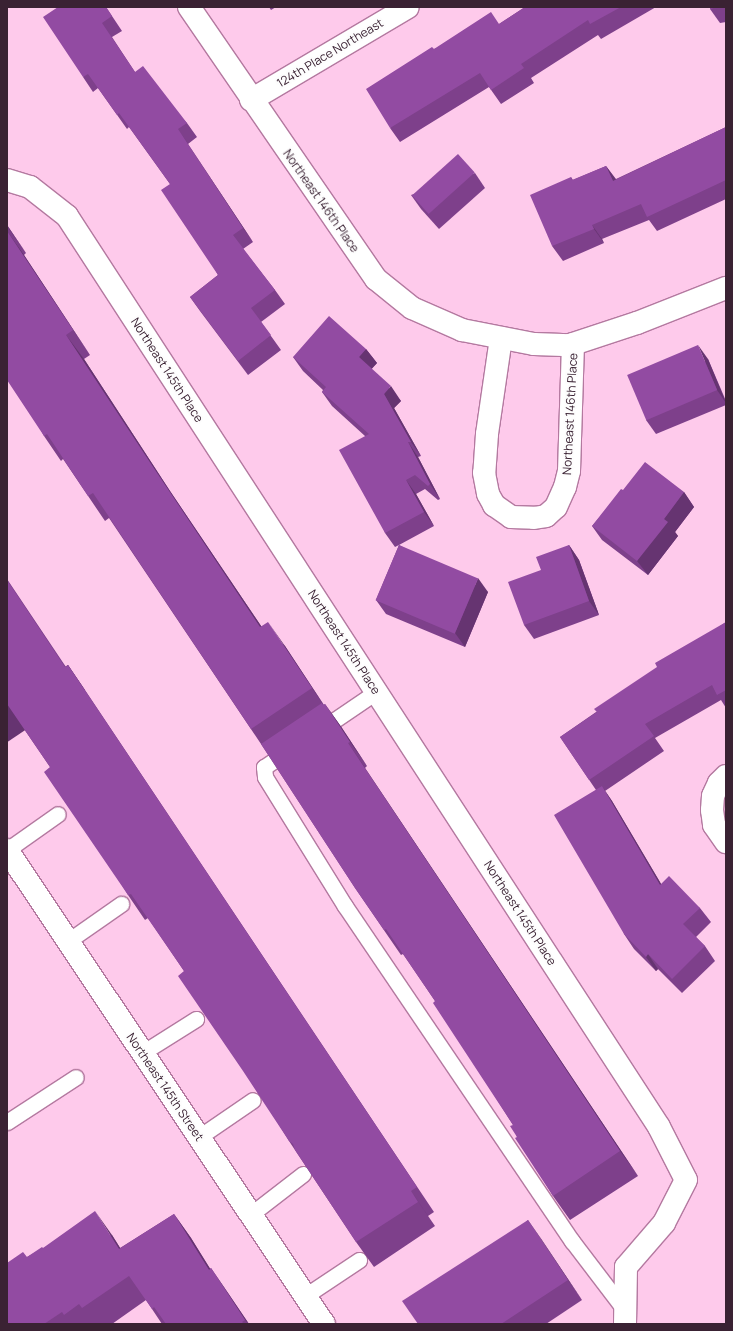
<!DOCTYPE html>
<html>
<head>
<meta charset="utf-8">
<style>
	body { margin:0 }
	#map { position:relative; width:733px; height:1331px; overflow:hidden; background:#fecaeb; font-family:Manrope,sans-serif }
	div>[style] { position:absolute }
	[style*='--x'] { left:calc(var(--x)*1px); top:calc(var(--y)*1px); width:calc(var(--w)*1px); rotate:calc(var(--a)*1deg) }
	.roads { filter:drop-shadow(1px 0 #b479a0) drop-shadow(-1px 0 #b479a0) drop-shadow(0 1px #b479a0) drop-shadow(0 -1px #b479a0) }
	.service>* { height:15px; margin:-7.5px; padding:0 7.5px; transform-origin:7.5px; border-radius:7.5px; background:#fff }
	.minor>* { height:22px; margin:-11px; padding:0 11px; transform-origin:11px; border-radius:11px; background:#fff }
	.wall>* { inset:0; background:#7e408b }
	.shaded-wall>* { inset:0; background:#663471; transform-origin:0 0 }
	.building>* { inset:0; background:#924ba2; transform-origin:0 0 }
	span { translate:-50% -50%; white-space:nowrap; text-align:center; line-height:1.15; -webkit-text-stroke:4px #fdfdfd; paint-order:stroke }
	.street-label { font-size:12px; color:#3a2233 }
	.frame { position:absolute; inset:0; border:8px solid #3a2233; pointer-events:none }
</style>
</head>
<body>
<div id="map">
	<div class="roads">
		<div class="service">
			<div style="--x:320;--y:730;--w:68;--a:-34.2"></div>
			<div style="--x:288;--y:751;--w:29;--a:146"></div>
			<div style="--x:264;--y:767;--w:10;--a:84"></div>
			<div style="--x:265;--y:777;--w:152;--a:58.2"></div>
			<div style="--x:345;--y:906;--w:405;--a:55.9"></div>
			<div style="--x:572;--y:1241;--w:89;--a:52.7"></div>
			<div style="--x:7;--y:850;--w:62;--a:-35.2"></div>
			<div style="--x:68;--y:941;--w:65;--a:-34.9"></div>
			<div style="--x:142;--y:1053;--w:64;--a:-32.2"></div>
			<div style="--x:7;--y:1122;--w:82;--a:-33.1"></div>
			<div style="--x:199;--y:1137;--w:65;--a:-34.4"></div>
			<div style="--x:250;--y:1215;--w:67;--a:-37.7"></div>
			<div style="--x:305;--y:1296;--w:65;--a:-33.7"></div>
		</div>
		<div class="minor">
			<div style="--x:189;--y:7;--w:330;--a:55.5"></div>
			<div style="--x:376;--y:279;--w:46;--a:38.9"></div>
			<div style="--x:412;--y:308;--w:55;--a:23.7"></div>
			<div style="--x:462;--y:330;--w:73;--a:11"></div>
			<div style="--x:534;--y:344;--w:36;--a:2"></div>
			<div style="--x:570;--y:345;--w:71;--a:-18.2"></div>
			<div style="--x:637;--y:323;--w:96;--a:-21.5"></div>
			<div style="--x:251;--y:100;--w:182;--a:-30.6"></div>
			<div style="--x:7;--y:180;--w:24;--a:17"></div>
			<div style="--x:30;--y:187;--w:47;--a:38.1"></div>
			<div style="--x:67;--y:216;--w:1086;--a:56.98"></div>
			<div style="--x:659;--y:1127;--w:59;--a:63"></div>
			<div style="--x:686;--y:1180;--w:48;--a:117.1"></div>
			<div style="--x:664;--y:1223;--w:58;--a:130.8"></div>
			<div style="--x:626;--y:1267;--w:57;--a:91"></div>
			<div style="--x:501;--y:338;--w:97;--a:98.3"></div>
			<div style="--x:487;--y:434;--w:39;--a:94"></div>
			<div style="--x:484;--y:473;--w:21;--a:79"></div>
			<div style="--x:488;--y:494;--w:13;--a:61"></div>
			<div style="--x:494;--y:505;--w:21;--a:35"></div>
			<div style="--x:511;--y:517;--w:23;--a:2"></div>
			<div style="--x:534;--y:518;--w:12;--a:-9"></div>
			<div style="--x:546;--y:516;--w:13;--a:-42"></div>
			<div style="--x:556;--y:507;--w:22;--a:-66"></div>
			<div style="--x:565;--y:487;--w:16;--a:-76"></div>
			<div style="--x:569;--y:471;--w:127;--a:-88.2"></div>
			<div style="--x:726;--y:776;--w:10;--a:135"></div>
			<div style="--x:719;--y:783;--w:14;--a:115"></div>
			<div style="--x:713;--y:796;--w:14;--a:94"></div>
			<div style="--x:712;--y:810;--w:15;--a:82"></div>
			<div style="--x:714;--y:825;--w:21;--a:55"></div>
			<div style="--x:7;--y:850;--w:570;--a:56.23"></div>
		</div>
	</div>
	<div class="wall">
		<div style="clip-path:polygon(106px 7px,122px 31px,112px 37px,135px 72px,187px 123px,197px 137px,188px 144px,253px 242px,243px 249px,275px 290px,285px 304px,261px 322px,281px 350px,248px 375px,200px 311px,190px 297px,218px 275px,170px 184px,129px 127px,127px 129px,98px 88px,93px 92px,83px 77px)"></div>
		<div style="clip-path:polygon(269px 7px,276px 7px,271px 10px)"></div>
		<div style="clip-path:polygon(525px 7px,656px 7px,601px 39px,598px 35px,531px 78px,534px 83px,501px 104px,489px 87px,400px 142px,390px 128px,434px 49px,499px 24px)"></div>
		<div style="clip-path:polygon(710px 7px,726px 7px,726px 22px,720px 23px,710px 9px)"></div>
		<div style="clip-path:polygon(726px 127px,726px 199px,657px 231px,649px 220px,602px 239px,604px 243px,563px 261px,552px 246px,571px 177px,573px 180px,606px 166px,616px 179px)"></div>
		<div style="clip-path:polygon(475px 173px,485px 188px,439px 229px,421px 209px,411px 195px)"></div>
		<div style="clip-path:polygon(7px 225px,26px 253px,24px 255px,90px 355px,84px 359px,170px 491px,261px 626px,285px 646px,324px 705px,325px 704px,342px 728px,367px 766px,365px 768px,638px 1176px,570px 1220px,553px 1196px,517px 1137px,513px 1125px,435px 1001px,403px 954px,401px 955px,355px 888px,261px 744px,109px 518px,105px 521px,63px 459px,61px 461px,44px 436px,7px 366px)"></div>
		<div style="clip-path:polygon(366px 349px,377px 363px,371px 369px,401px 401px,394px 408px,421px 456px,418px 457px,440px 499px,438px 500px,425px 489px,416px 494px,434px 526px,399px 545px,488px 592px,465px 647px,386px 614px,376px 600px,399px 545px,395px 547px,385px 533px,365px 436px,332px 406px,322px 392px,323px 390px,303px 371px,293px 357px)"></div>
		<div style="clip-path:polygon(708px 359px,726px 401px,726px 405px,656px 434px,646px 420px)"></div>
		<div style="clip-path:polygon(623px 490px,684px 492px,694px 507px,675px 532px,678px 536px,648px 575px,602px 540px,592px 526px)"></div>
		<div style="clip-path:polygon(569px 545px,579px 560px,599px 615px,534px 639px,524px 625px,541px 570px)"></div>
		<div style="clip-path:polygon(7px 579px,66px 667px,68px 665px,85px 690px,434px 1212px,428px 1216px,435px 1226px,374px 1267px,356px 1242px,289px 1141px,184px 971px,148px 918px,145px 920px,128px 895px,50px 767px,11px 710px,7px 713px)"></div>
		<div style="clip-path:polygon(726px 622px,726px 708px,721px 700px,655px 738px,664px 751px,605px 791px,612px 801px,661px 884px,700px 908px,711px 922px,696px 937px,705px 946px,715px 961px,682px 993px,658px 969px,656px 971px,634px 949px,624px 934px,596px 790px,560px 737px)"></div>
		<div style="clip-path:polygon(174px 1214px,191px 1238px,210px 1269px,211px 1268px,228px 1293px,249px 1324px,162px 1324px,146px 1300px,112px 1324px,7px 1324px,27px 1257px,43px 1248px,112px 1235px,120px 1248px)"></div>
		<div style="clip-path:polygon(528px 1220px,582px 1300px,546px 1324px,418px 1324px)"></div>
	</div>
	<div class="shaded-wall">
		<div style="clip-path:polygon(178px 129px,188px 144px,253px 242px,243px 228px)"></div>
		<div style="clip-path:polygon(606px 166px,616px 180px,613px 181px)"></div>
		<div style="clip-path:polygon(7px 225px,26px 253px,9px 229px)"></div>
		<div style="clip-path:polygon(592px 225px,602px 239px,604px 243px,594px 229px)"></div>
		<div style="clip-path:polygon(7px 231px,24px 255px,90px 355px,73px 330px)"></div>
		<div style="clip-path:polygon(66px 335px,84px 359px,170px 491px,278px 651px,260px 627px,153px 467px)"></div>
		<div style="clip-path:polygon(698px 345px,708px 359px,726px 403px,717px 390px)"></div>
		<div style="clip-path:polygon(366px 349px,377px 363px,369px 372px,359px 357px)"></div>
		<div style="clip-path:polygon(391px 386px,401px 401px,394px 408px,421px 456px,411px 442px,384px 394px)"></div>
		<div style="clip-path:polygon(408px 442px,418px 457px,440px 499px,430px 484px)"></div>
		<div style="clip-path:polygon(406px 480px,416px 494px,434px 526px,424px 512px)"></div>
		<div style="clip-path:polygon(684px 492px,694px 507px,675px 532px,678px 536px,648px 575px,637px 561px,664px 519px)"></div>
		<div style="clip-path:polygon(569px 545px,579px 560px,599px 615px,589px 601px)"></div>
		<div style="clip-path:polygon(478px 578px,488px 592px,465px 647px,455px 633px)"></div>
		<div style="clip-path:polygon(268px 622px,285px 646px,329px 713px,312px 688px)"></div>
		<div style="left:68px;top:665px;width:30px;height:628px;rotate:56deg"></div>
		<div style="clip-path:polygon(325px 704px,342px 728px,367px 766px,350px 742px)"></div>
		<div style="clip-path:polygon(348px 743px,365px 768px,638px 1176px,620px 1151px)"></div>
		<div style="clip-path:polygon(602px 786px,612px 801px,670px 899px,660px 885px)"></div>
		<div style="clip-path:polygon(648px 954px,658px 969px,656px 971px,646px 957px)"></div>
		<div style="clip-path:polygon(411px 1191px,428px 1216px,435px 1226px)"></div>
		<div style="clip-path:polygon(95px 1211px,112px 1235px,136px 1273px,119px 1249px)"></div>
		<div style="clip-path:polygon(174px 1214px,191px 1238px,226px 1294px,209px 1270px)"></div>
		<div style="clip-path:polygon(528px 1220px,542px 1240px,582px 1300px,568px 1280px)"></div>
		<div style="clip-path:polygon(211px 1268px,228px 1293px,249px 1324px,245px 1320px)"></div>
	</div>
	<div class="building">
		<div style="clip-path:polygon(58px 7px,106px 7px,112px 16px,102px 23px,135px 72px,143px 66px,187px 123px,178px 129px,243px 228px,233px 235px,275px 290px,251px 308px,271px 335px,238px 361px,190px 297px,218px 275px,161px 190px,170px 184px,119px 113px,117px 115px,88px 74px,83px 77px,43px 17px)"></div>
		<div style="clip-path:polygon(525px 7px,621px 7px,590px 24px,588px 20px,521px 64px,524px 68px,491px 90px,480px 73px,390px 128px,366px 89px,432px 47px,434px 49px,491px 12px,499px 24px)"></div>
		<div style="clip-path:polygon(710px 7px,717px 7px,710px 9px)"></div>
		<div style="clip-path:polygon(726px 127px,726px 180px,647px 217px,641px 204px,592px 225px,594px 229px,552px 246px,530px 195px,571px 177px,572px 180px,606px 166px,613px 181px)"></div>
		<div style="left:458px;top:154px;width:25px;height:62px;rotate:48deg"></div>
		<div style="clip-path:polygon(7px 231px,73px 330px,66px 335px,153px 467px,260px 627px,268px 622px,312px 688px,251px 729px,93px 493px,88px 496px,47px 434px,44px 436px,7px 380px,7px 369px,8px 368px,7px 366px)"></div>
		<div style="clip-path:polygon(329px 316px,366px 349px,359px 357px,391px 386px,384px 394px,411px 442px,408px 442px,430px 484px,428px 486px,415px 475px,406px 480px,424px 512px,385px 533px,339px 450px,369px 434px,322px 392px,326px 387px,293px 357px)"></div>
		<div style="left:698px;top:345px;width:49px;height:77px;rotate:67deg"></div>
		<div style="clip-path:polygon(645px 462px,684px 492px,664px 519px,668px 522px,637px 561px,592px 526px,621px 489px,623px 490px)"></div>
		<div style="left:399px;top:545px;width:86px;height:60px;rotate:23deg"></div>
		<div style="clip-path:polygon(569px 545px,589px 601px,524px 625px,508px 582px,541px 570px,536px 557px)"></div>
		<div style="clip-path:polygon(7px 580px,65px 667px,68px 665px,417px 1187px,411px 1191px,418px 1202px,356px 1242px,295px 1150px,293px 1144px,289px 1141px,243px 1071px,178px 976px,184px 971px,131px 894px,128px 895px,44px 772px,50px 767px,7px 704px)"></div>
		<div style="clip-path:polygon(726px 622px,726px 690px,717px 695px,712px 685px,645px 724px,654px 736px,589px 780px,560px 737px,597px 712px,594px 709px,657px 667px,655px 663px)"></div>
		<div style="clip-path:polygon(322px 703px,323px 705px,325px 704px,350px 742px,348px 743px,620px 1151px,553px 1196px,515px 1138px,517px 1137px,510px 1126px,513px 1125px,433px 1003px,435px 1001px,386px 929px,384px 930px,355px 888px,261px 744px)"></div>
		<div style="clip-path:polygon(602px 786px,660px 885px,669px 876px,700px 908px,683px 924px,705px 946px,672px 979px,648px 954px,646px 957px,624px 934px,554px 815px)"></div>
		<div style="clip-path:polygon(95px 1211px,119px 1249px,174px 1214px,209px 1270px,211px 1268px,245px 1320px,242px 1322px,244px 1324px,166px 1324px,154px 1307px,152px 1309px,129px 1276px,82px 1308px,79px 1304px,64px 1315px,62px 1312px,44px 1324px,7px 1324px,7px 1263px,23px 1252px,27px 1257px,42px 1247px,43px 1248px)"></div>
		<div style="clip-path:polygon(528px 1220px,568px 1280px,501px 1324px,418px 1324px,402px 1301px)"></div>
	</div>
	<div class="street-label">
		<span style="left:330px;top:53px;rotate:-31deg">124th Place Northeast</span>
		<span style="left:321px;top:201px;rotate:55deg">Northeast 146th Place</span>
		<span style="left:167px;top:370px;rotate:57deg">Northeast 145th Place</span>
		<span style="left:570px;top:414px;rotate:-87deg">Northeast 146th Place</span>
		<span style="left:344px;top:642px;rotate:57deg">Northeast 145th Place</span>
		<span style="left:520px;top:913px;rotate:57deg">Northeast 145th Place</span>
		<span style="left:165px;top:1087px;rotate:56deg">Northeast 145th Street</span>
	</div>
	<div class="frame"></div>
</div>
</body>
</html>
